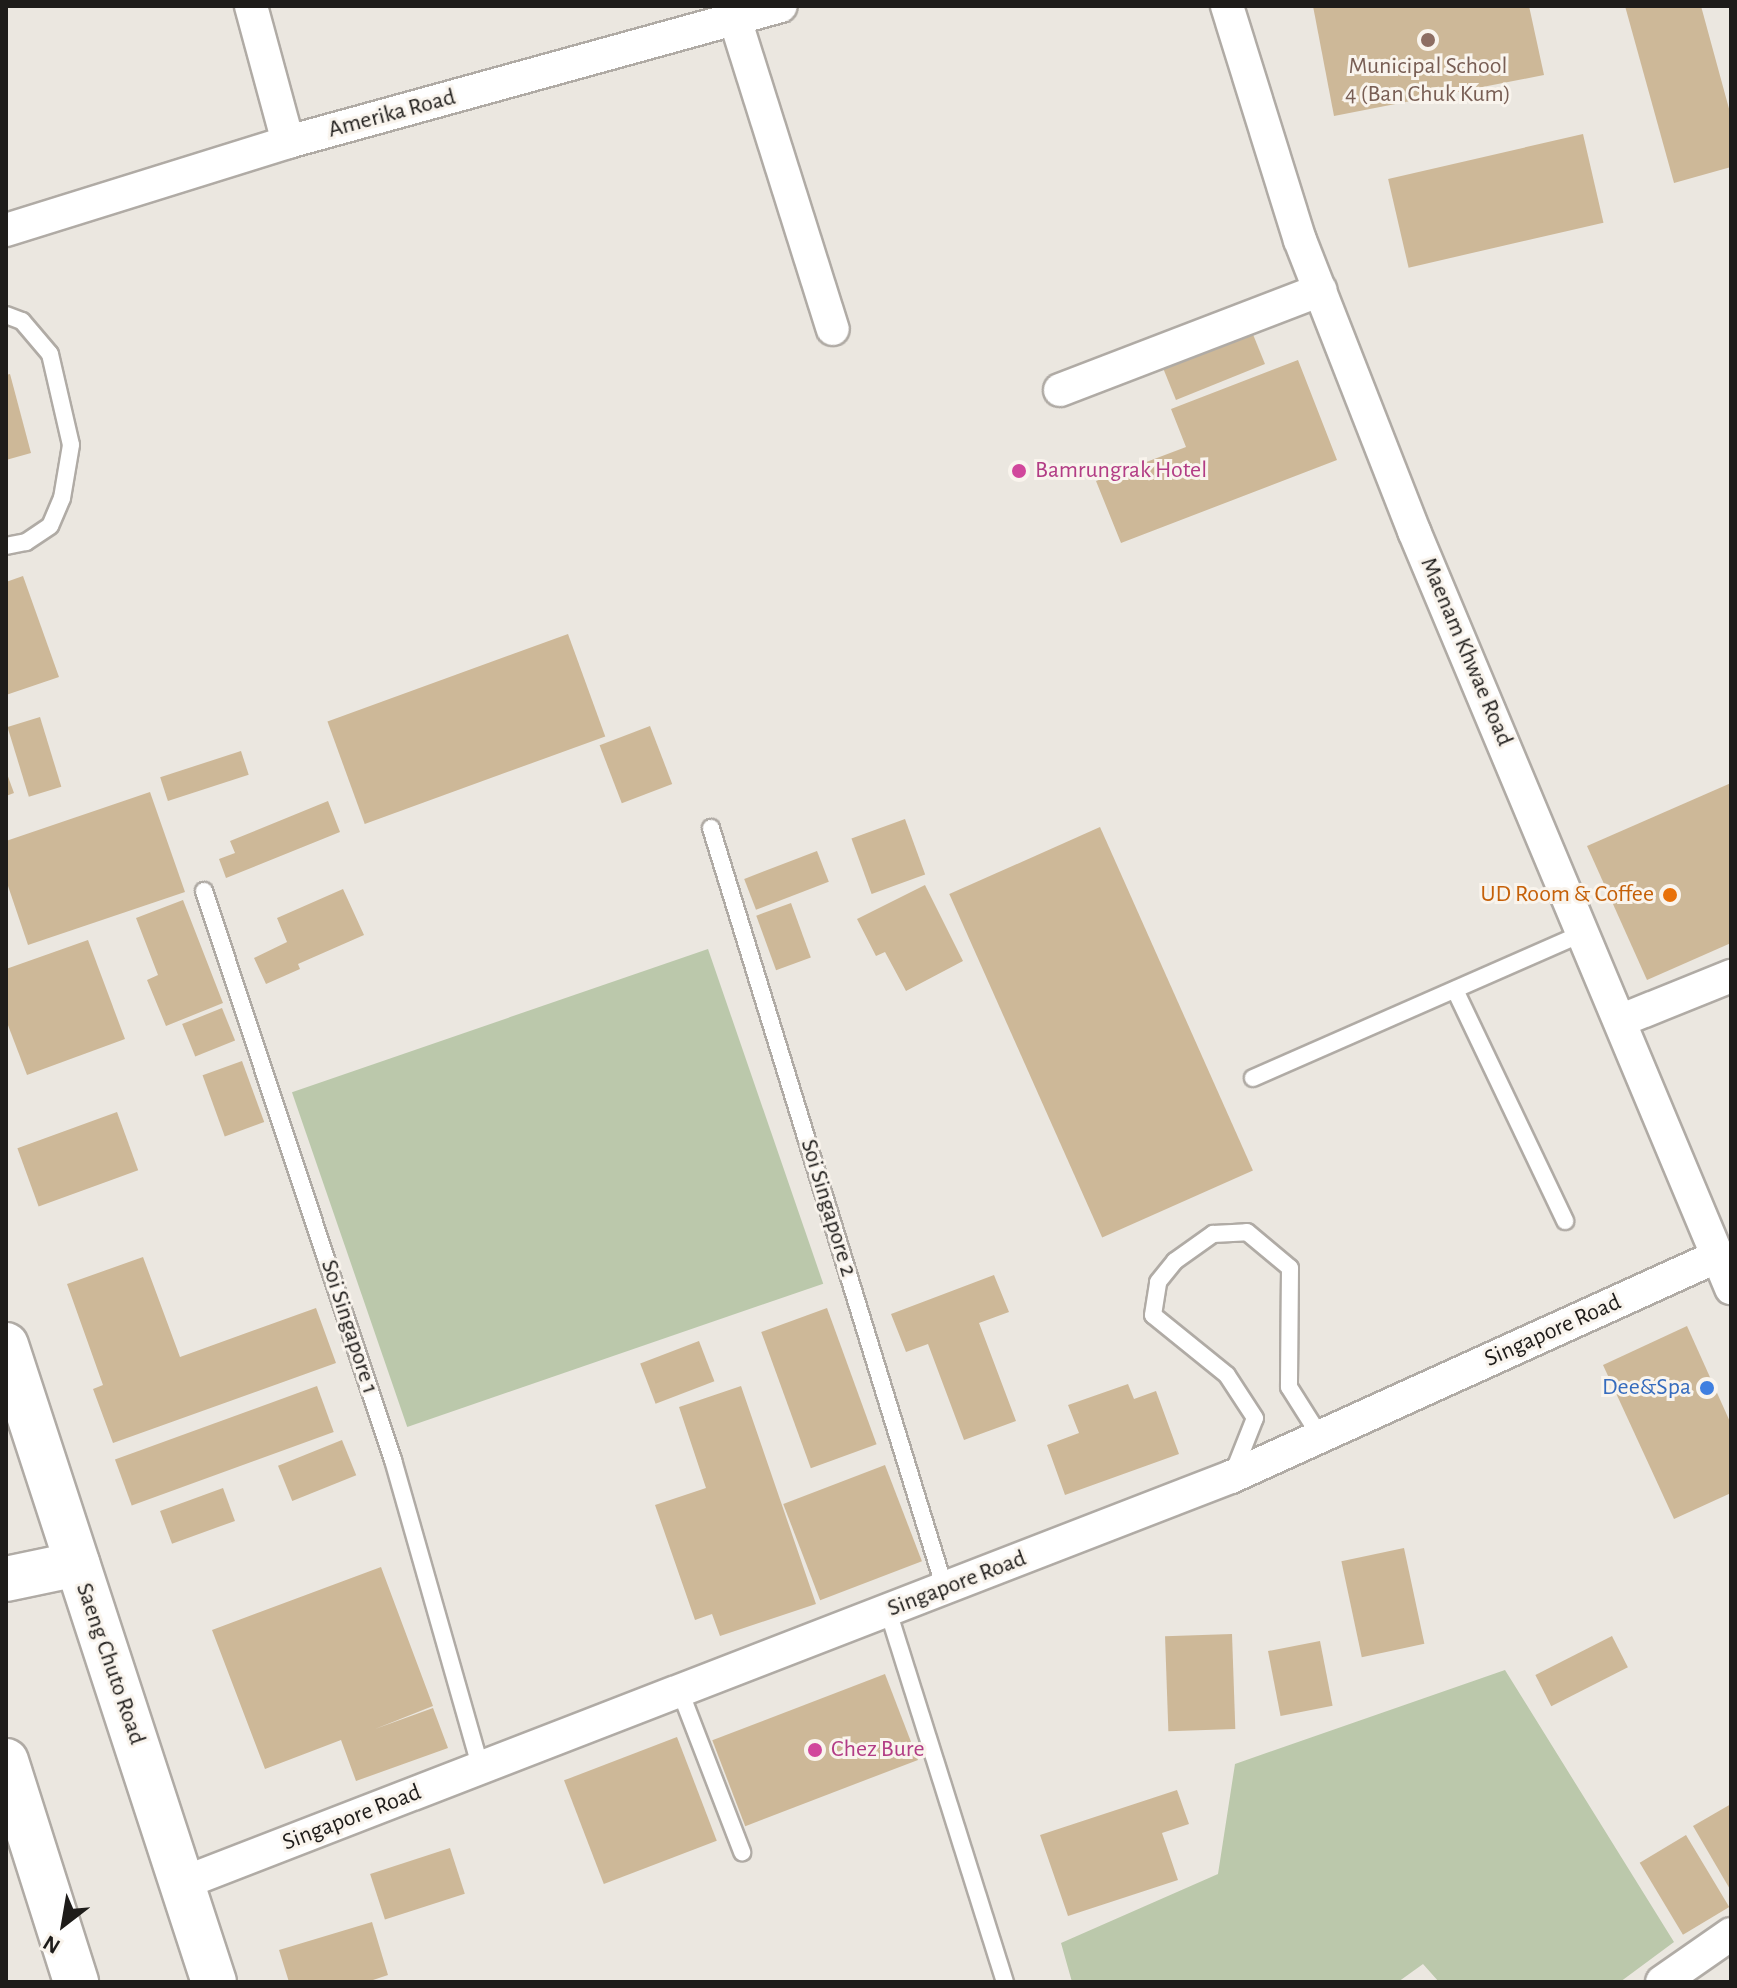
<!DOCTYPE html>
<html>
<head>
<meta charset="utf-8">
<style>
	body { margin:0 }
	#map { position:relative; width:1737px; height:1988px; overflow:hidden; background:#ebe7e0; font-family:"Alegreya Sans",sans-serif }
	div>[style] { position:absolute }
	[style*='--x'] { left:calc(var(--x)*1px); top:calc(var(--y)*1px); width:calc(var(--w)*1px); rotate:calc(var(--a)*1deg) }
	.green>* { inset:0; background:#bbc8ab; transform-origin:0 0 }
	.building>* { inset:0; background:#cdb898; transform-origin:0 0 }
	.roads { filter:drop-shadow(2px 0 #b0aba5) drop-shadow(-2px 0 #b0aba5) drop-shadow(0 2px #b0aba5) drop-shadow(0 -2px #b0aba5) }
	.lane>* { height:16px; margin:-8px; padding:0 8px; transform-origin:8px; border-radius:8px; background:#fff }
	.street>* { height:32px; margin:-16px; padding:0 16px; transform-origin:16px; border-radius:16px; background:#fff }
	.secondary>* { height:44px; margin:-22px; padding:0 22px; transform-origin:22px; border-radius:22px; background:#fff }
	.dots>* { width:22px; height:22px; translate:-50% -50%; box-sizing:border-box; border:4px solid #f9f4ed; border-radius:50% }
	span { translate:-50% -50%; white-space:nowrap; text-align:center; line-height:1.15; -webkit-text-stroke:6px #f9f4ed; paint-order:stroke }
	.education-label { font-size:24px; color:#785e54 }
	.street-label { font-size:24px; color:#1e1c1a }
	.hotel-label { font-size:24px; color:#b23c85 }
	.left { translate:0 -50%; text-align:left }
	.food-label { font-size:24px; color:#c56008 }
	.right { translate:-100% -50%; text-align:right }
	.shop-label { font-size:24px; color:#366cbe }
	.frame { position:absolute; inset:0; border:8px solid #1e1c1a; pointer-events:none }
	.north { position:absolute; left:24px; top:1884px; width:80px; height:80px; -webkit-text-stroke:6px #f9f4ed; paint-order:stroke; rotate:211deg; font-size:22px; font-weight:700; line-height:32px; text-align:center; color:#1e1c1a }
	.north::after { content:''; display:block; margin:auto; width:28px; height:36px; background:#1e1c1a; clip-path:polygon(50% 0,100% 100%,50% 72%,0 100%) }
</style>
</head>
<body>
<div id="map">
	<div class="green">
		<div style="left:708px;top:949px;width:354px;height:440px;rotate:71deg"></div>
		<div style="clip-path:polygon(1505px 1670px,1674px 1942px,1620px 1982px,1439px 1982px,1423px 1964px,1398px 1982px,1072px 1982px,1061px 1943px,1218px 1874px,1235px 1764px)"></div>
	</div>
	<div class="building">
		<div style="clip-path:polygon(1313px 6px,1529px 6px,1544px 75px,1334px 116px)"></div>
		<div style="clip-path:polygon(1625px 6px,1701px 6px,1731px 116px,1731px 167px,1674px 183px)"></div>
		<div style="left:1583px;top:134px;width:91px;height:200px;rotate:77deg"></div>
		<div style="left:1250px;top:327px;width:40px;height:96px;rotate:68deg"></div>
		<div style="clip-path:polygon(1298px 360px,1337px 460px,1121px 543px,1096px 481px,1186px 447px,1171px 409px)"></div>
		<div style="clip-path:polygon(10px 374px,31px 453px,6px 460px,6px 375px)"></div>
		<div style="clip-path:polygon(23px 576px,59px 677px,6px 695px,6px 582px)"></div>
		<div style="left:568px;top:634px;width:109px;height:256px;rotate:70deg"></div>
		<div style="left:40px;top:717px;width:73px;height:34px;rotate:73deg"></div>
		<div style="left:650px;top:726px;width:62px;height:54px;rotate:69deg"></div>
		<div style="left:241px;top:751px;width:25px;height:85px;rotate:72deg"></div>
		<div style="clip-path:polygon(6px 771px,14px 793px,6px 796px)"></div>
		<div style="clip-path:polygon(1731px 783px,1731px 943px,1647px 980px,1587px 846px)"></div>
		<div style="clip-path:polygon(150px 792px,185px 892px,28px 945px,6px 880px,6px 841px)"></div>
		<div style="clip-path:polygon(328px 801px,340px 832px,226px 878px,219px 859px,235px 853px,230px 841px)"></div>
		<div style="left:905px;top:819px;width:59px;height:57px;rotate:70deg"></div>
		<div style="left:1100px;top:827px;width:376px;height:165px;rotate:66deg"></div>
		<div style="left:817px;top:851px;width:33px;height:78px;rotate:69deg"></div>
		<div style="clip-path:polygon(925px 885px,963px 961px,906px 991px,885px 952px,876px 956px,857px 919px)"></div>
		<div style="clip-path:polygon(343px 889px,364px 935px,298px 964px,300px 969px,266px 984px,254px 958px,287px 942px,277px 918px)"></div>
		<div style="clip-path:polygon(183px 900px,223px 1003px,166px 1026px,147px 980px,158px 975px,136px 918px)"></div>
		<div style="left:791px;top:903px;width:58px;height:37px;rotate:70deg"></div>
		<div style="clip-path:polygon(88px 940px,125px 1039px,27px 1075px,6px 1020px,6px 969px)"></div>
		<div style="left:222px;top:1008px;width:35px;height:43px;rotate:68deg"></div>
		<div style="left:242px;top:1061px;width:65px;height:42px;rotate:70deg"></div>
		<div style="left:117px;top:1112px;width:62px;height:106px;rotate:70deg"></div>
		<div style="clip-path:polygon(143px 1257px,180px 1357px,316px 1308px,336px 1363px,113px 1443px,93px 1389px,103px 1385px,67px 1284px)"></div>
		<div style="clip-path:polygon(994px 1275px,1009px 1312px,979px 1323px,1016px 1421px,964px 1440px,928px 1344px,906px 1352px,891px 1314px)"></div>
		<div style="left:827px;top:1308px;width:145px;height:70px;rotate:70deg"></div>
		<div style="clip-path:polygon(1687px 1326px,1731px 1424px,1731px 1493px,1674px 1519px,1603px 1365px)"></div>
		<div style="left:699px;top:1341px;width:43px;height:63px;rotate:69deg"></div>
		<div style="clip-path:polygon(1128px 1384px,1134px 1399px,1156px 1391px,1179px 1454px,1065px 1495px,1047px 1445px,1079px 1433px,1068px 1405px)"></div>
		<div style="left:317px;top:1386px;width:49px;height:215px;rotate:70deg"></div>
		<div style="clip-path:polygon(741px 1386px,816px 1604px,720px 1636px,712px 1614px,695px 1620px,655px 1505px,706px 1488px,679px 1407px)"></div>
		<div style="left:342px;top:1440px;width:38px;height:69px;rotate:68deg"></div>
		<div style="left:885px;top:1465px;width:103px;height:109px;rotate:69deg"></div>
		<div style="left:223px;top:1488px;width:35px;height:67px;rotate:70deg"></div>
		<div style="left:1404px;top:1548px;width:98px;height:64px;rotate:78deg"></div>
		<div style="clip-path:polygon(381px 1567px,433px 1706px,375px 1729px,433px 1708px,448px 1748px,356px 1781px,341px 1740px,265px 1769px,212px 1630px)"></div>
		<div style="left:1232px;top:1634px;width:95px;height:67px;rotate:88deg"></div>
		<div style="left:1612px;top:1636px;width:35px;height:86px;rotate:63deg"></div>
		<div style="left:1320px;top:1641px;width:66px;height:53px;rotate:79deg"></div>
		<div style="left:885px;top:1674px;width:92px;height:185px;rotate:69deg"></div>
		<div style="left:677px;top:1737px;width:111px;height:121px;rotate:69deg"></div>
		<div style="clip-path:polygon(1177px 1790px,1189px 1824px,1162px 1833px,1178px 1880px,1068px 1916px,1040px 1835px)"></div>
		<div style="clip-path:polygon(1731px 1804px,1731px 1891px,1693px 1826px)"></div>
		<div style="left:1686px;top:1835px;width:84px;height:54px;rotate:59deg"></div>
		<div style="left:450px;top:1848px;width:48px;height:84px;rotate:72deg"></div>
		<div style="clip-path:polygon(372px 1922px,388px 1975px,367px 1982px,289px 1982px,279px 1950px)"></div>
	</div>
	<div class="roads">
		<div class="lane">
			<div style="--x:6;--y:315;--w:17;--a:21"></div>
			<div style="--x:22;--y:321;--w:43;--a:49.7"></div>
			<div style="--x:50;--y:354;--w:93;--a:77"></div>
			<div style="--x:71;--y:445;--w:54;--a:99.6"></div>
			<div style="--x:62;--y:498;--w:30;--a:113"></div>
			<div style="--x:50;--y:526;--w:29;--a:146"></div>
			<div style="--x:26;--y:542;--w:20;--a:169"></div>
			<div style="--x:711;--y:828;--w:796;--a:72.91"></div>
			<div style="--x:204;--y:891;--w:600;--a:71.63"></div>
			<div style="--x:393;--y:1460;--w:320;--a:74.1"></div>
			<div style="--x:1455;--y:990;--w:256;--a:64.5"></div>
			<div style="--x:1253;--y:1078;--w:363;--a:-23.7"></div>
			<div style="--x:1232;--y:1476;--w:62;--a:-68.4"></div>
			<div style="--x:1255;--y:1418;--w:51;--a:-123.1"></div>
			<div style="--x:1227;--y:1375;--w:95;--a:-141"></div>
			<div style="--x:1153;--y:1315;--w:33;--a:-81"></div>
			<div style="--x:1158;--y:1282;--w:27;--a:-51"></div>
			<div style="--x:1175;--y:1261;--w:47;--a:-35.4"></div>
			<div style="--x:1213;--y:1234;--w:34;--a:-3"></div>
			<div style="--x:1247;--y:1232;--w:56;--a:39.9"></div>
			<div style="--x:1290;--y:1268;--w:119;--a:90.5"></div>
			<div style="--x:1289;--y:1387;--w:58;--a:57.7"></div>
			<div style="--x:888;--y:1611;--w:389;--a:72.5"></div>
			<div style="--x:680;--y:1691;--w:173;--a:68.9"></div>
		</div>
		<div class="street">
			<div style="--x:251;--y:6;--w:141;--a:74.8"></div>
			<div style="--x:1227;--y:6;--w:245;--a:72.7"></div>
			<div style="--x:1300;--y:240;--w:313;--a:68.6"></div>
			<div style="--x:1414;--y:531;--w:821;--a:67.28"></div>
			<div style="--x:735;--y:19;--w:325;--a:72.5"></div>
			<div style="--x:6;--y:230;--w:295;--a:-17.3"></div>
			<div style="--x:288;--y:142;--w:511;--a:-15.42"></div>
			<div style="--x:1060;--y:390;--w:279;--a:-21"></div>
			<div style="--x:1622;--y:1020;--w:118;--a:-22"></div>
			<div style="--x:183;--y:1883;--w:1124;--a:-21.18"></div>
			<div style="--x:1231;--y:1477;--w:535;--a:-24.41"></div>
			<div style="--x:1662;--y:1982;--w:84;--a:-34.8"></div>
		</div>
		<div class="secondary">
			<div style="--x:6;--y:1345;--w:670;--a:71.92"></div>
			<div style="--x:6;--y:1579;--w:73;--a:-11.9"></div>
			<div style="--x:6;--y:1761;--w:232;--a:72.4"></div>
		</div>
	</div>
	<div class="dots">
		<div style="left:1428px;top:40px;background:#8d6e63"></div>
		<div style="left:1019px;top:471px;background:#d1479c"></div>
		<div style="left:1670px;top:895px;background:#e8710a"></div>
		<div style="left:1707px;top:1388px;background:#3f7fe0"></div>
		<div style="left:815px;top:1750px;background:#d1479c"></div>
	</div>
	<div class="education-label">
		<span style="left:1428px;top:81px">Municipal School<br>4 (Ban Chuk Kum)</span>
	</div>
	<div class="street-label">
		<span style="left:392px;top:114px;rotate:-15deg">Amerika Road</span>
		<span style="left:1466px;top:652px;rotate:67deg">Maenam Khwae Road</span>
		<span style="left:828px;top:1208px;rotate:73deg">Soi Singapore 2</span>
		<span style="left:349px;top:1327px;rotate:72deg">Soi Singapore 1</span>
		<span style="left:1553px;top:1331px;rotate:-24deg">Singapore Road</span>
		<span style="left:957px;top:1584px;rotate:-21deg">Singapore Road</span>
		<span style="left:110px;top:1664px;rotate:71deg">Saeng Chuto Road</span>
		<span style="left:352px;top:1818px;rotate:-21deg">Singapore Road</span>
	</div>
	<div class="hotel-label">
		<span class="left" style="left:1035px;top:471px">Bamrungrak Hotel</span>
		<span class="left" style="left:831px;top:1750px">Chez Bure</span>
	</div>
	<div class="food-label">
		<span class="right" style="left:1654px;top:895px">UD Room &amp; Coffee</span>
	</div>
	<div class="shop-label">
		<span class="right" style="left:1691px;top:1388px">Dee&amp;Spa</span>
	</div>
	<div class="frame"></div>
	<div class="north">N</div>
</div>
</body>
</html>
